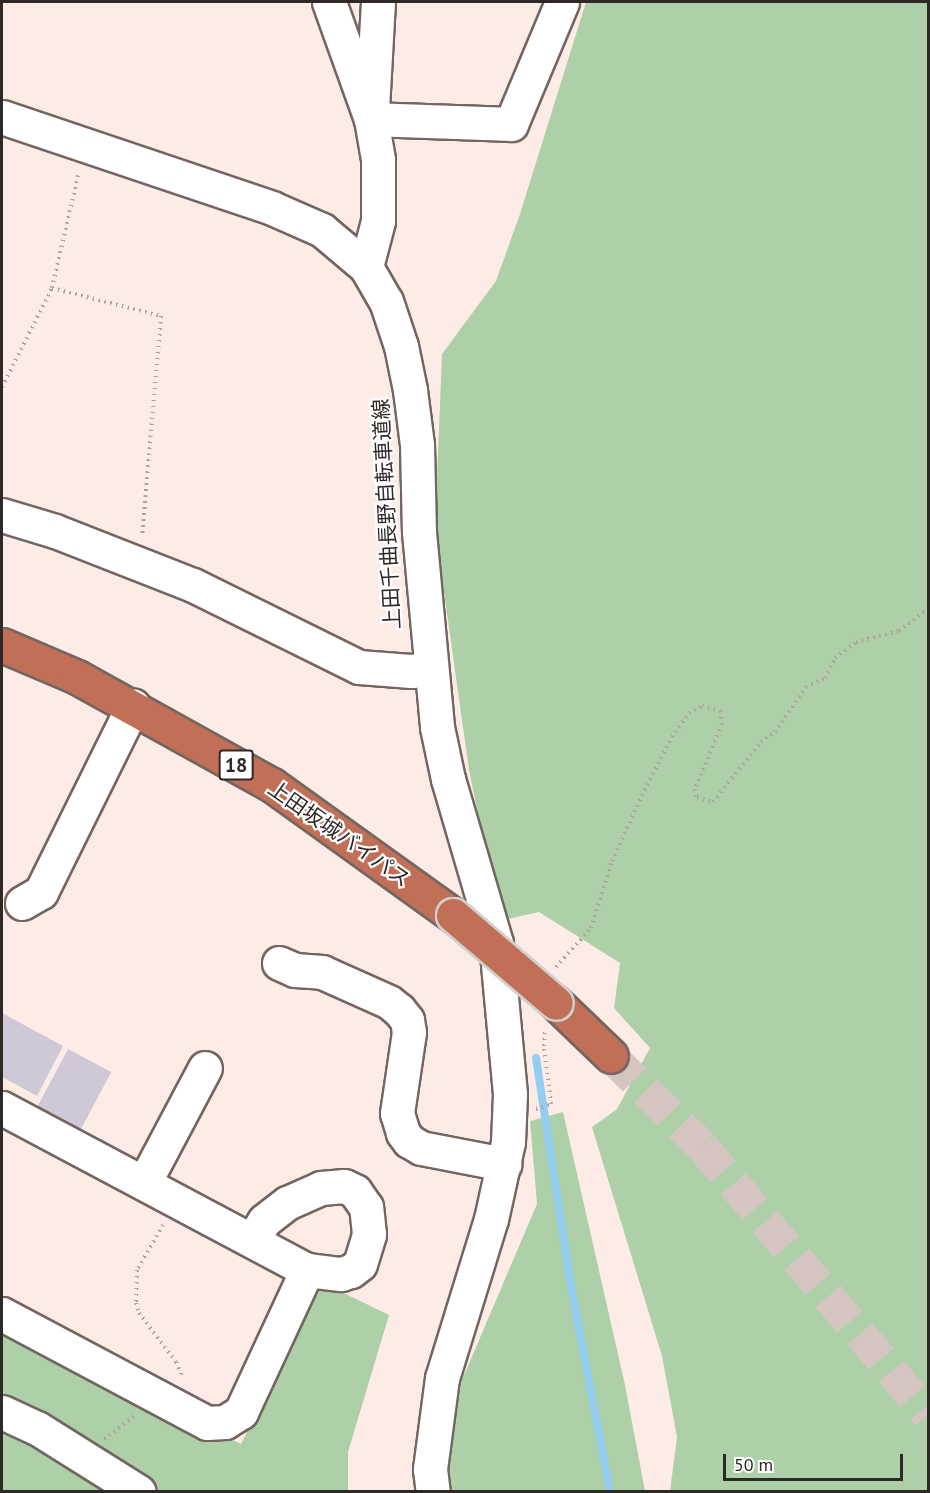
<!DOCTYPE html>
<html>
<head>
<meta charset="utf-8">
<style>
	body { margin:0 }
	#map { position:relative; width:930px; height:1493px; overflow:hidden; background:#fdece6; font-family:"PT Sans","Noto Sans JP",sans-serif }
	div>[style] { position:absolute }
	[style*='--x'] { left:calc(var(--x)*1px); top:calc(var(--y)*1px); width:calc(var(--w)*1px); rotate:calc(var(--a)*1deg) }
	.green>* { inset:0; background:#add0a8 }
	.stream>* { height:8px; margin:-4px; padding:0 4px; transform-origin:4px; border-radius:4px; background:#94ceee }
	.building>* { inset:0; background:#cfc9d7; transform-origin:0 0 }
	.highway-tunnel>* { height:33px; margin-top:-16.5px; transform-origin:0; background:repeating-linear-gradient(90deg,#d4c5c0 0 33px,transparent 0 49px) }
	.path>* { height:4px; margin-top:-2px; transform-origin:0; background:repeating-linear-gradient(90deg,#aea19c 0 1.5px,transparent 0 6px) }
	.roads { filter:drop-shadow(2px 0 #736560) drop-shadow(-2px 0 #736560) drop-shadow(0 2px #736560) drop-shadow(0 -2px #736560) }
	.minor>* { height:33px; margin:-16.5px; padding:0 16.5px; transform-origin:16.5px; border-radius:16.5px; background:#fff }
	.highway>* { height:33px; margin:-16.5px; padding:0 16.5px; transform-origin:16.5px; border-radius:16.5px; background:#c17057 }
	.bridges { filter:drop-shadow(2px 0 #d1d0cf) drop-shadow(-2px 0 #d1d0cf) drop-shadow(0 2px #d1d0cf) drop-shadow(0 -2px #d1d0cf) }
	.highway-bridge>* { height:33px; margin:-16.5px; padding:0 16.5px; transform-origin:16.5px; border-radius:16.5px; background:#c17057 }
	span { translate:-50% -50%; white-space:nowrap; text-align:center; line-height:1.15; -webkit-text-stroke:4.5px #fff; paint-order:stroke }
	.shield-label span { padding:2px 4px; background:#fff; border:2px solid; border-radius:4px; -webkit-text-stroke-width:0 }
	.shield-label { font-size:20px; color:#2e2826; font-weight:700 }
	.street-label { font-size:21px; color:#2e2826 }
	.frame { position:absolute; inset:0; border:3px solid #2e2826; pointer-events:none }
	.scale { position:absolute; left:723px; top:1454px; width:180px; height:27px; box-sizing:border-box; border:3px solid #2e2826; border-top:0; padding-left:8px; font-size:18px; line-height:21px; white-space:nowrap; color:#2e2826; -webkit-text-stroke:4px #fff; paint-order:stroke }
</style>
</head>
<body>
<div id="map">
	<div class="green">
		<div style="clip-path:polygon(586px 2px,928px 2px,928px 1491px,670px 1491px,677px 1437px,662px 1356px,592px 1127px,617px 1109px,650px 1048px,614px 1008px,620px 963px,539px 912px,504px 920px,482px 833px,469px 770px,435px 528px,442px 354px,496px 281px,520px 214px)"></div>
		<div style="clip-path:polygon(563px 1112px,625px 1385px,645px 1491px,451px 1492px,448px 1455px,462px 1380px,537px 1204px,530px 1121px)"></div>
		<div style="clip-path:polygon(323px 1283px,389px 1315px,348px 1452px,348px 1492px,2px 1491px,2px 1322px,241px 1444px)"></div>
	</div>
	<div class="stream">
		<div style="--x:536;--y:1058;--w:232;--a:81.3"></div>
		<div style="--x:571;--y:1287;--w:209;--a:79.2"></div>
	</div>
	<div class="building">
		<div style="clip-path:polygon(2px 1013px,63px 1046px,37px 1096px,2px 1077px)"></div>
		<div style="left:68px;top:1049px;width:49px;height:65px;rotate:28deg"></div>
	</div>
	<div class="highway-tunnel">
		<div style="--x:611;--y:1056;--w:128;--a:44.7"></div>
		<div style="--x:702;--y:1146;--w:351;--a:49.9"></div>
	</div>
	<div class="path">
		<div style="--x:52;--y:288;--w:113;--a:14.4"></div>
		<div style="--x:161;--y:316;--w:221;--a:94.9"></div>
		<div style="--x:2;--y:387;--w:111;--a:-63.2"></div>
		<div style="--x:52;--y:288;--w:120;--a:-77"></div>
		<div style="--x:556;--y:967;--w:52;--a:-48.1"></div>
		<div style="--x:591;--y:928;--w:70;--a:-72.6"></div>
		<div style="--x:612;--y:861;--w:84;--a:-65.3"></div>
		<div style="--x:647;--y:785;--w:60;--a:-62.2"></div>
		<div style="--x:675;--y:732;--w:24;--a:-54"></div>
		<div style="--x:689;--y:713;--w:15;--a:-28"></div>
		<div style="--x:702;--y:706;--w:20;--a:15"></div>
		<div style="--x:721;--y:711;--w:13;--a:86"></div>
		<div style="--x:722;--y:724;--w:70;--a:112.6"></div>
		<div style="--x:695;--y:789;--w:9;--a:77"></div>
		<div style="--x:697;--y:798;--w:16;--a:14"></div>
		<div style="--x:713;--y:802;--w:77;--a:-51.3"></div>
		<div style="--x:761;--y:742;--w:17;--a:-36"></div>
		<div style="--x:775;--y:732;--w:55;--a:-55.4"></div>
		<div style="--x:806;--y:687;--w:21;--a:-25"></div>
		<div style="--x:825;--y:678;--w:22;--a:-63"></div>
		<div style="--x:835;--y:658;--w:26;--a:-37"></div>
		<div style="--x:856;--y:642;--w:44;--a:-14.3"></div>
		<div style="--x:899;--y:631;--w:37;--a:-38"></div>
		<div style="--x:536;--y:1109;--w:16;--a:-18"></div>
		<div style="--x:551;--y:1104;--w:58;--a:-96.9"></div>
		<div style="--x:544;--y:1046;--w:16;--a:-86"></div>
		<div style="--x:163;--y:1225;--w:52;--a:120"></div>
		<div style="--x:137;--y:1270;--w:33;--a:92"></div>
		<div style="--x:136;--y:1303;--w:10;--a:73"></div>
		<div style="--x:139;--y:1313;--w:61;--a:52.9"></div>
		<div style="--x:176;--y:1362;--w:12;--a:66"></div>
		<div style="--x:181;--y:1373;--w:6;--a:99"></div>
		<div style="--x:104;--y:1439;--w:38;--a:-37"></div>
	</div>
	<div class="roads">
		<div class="minor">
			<div style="--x:329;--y:2;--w:124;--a:70.3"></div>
			<div style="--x:371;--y:119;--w:41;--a:80.1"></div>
			<div style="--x:378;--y:159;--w:62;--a:90"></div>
			<div style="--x:378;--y:221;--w:48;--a:104.6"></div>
			<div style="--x:372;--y:109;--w:107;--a:-86.8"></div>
			<div style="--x:2;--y:117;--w:285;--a:18.6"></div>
			<div style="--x:272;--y:208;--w:55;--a:23.7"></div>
			<div style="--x:322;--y:230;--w:57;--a:40.1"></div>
			<div style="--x:366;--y:267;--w:39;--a:60"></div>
			<div style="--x:386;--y:301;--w:47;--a:71.6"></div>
			<div style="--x:401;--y:346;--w:45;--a:78.4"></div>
			<div style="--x:410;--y:390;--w:55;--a:82.7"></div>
			<div style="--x:417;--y:445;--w:87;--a:88.7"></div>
			<div style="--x:419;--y:532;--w:196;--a:84.7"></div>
			<div style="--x:437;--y:727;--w:53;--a:78.1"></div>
			<div style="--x:448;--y:779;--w:171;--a:73.7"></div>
			<div style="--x:496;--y:943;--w:152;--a:84.7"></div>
			<div style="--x:510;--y:1094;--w:48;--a:92.4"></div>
			<div style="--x:508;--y:1142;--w:79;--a:102.4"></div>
			<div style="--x:491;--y:1219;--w:166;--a:107.1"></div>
			<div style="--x:442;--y:1378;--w:92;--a:97.5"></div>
			<div style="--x:430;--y:1469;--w:23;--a:83"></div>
			<div style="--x:371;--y:119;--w:140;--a:2"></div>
			<div style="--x:511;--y:124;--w:132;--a:-67.3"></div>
			<div style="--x:2;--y:515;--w:55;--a:16.8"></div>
			<div style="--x:55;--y:531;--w:148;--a:21.4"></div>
			<div style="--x:193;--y:585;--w:185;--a:26.3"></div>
			<div style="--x:359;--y:667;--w:52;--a:4.4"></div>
			<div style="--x:411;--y:671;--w:19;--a:-6"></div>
			<div style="--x:22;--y:903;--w:22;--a:-30"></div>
			<div style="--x:41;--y:892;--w:208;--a:-63.7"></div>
			<div style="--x:279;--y:963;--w:17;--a:24"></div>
			<div style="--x:295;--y:970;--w:27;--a:4"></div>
			<div style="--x:322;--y:972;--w:73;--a:24.1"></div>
			<div style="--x:389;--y:1002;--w:13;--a:39"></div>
			<div style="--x:399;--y:1010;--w:13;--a:51"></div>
			<div style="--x:407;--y:1020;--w:12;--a:81"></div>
			<div style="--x:409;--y:1032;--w:82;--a:98.4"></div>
			<div style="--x:397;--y:1113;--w:21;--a:73"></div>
			<div style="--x:403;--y:1133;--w:10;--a:53"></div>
			<div style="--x:409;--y:1141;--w:14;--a:30"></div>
			<div style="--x:421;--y:1148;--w:85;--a:10.9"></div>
			<div style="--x:2;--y:1108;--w:345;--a:28"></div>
			<div style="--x:307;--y:1270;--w:34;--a:7"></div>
			<div style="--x:341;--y:1274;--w:10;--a:-17"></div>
			<div style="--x:351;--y:1271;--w:11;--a:-38"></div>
			<div style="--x:360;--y:1264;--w:31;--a:-73"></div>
			<div style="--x:369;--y:1234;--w:27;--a:-96"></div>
			<div style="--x:366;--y:1207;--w:19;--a:-125"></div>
			<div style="--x:355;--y:1191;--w:12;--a:-156"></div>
			<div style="--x:344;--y:1186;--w:23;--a:175"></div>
			<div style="--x:321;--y:1188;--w:37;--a:156"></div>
			<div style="--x:287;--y:1203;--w:29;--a:142"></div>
			<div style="--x:264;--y:1221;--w:23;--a:121"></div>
			<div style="--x:144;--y:1183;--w:130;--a:-62.1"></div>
			<div style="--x:2;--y:1314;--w:232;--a:28"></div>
			<div style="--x:207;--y:1423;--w:18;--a:-3"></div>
			<div style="--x:225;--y:1422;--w:19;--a:-32"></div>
			<div style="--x:241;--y:1412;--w:157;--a:-65.1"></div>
			<div style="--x:2;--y:1412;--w:38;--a:25"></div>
			<div style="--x:37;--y:1428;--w:120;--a:32.1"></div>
		</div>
		<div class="highway">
			<div style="--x:2;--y:645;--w:82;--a:23.1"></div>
			<div style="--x:77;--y:677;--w:223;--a:29"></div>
			<div style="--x:272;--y:785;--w:223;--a:35.7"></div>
			<div style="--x:556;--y:1003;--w:76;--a:43.9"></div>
		</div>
	</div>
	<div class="bridges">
		<div class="highway-bridge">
			<div style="--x:453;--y:915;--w:135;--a:40.5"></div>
		</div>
	</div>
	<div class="shield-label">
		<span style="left:236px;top:765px">18</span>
	</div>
	<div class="street-label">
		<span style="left:387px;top:514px;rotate:-93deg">上田千曲長野自転車道線</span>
		<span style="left:339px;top:834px;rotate:35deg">上田坂城バイパス</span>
	</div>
	<div class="frame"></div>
	<div class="scale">50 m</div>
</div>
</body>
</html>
